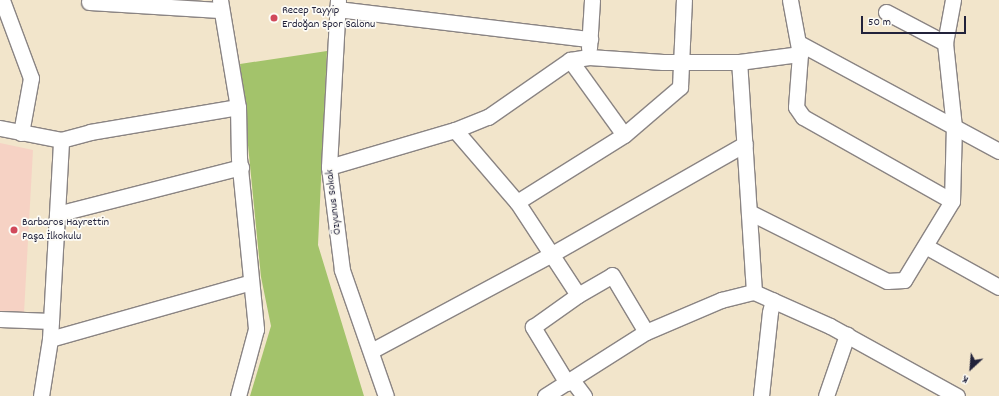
<!DOCTYPE html>
<html>
<head>
<meta charset="utf-8">
<style>
	body { margin:0 }
	#map { position:relative; width:999px; height:396px; overflow:hidden; background:#f2e5cb; font-family:Dekko,sans-serif }
	div>[style] { position:absolute }
	[style*='--x'] { left:calc(var(--x)*1px); top:calc(var(--y)*1px); width:calc(var(--w)*1px); rotate:calc(var(--a)*1deg) }
	.built>* { inset:0; background:#f6d2c4 }
	.green>* { inset:0; background:#a3c36b }
	.roads { filter:drop-shadow(1px 0 #8a8483) drop-shadow(-1px 0 #8a8483) drop-shadow(0 1px #8a8483) drop-shadow(0 -1px #8a8483) }
	.street>* { height:15px; margin:-7.5px; padding:0 7.5px; transform-origin:7.5px; border-radius:7.5px; background:#fff }
	.dots>* { width:11px; height:11px; translate:-50% -50%; box-sizing:border-box; border:2px solid #fdfcf7; border-radius:50% }
	span { translate:-50% -50%; white-space:nowrap; text-align:center; line-height:1.15; -webkit-text-stroke:3.5px #fdfcf7; paint-order:stroke }
	.poi-label { font-size:12px; color:#22223b }
	.left { translate:0 -50%; text-align:left }
	.street-label { font-size:12px; color:#22223b }
	.north { position:absolute; left:951px; top:348px; width:40px; height:40px; -webkit-text-stroke:3px #fdfcf7; paint-order:stroke; rotate:206deg; font-size:11px; font-weight:700; line-height:16px; text-align:center; color:#22223b }
	.north::after { content:''; display:block; margin:auto; width:14px; height:18px; background:#22223b; clip-path:polygon(50% 0,100% 100%,50% 72%,0 100%) }
	.scale { position:absolute; left:861px; top:16px; width:105px; height:18px; box-sizing:border-box; border:2px solid #22223b; border-top:0; padding-left:5px; font-size:12px; line-height:14px; white-space:nowrap; color:#22223b; -webkit-text-stroke:3px #fdfcf7; paint-order:stroke }
</style>
</head>
<body>
<div id="map">
	<div class="built">
		<div style="clip-path:polygon(0 143px,33px 150px,24px 313px,0 311px)"></div>
	</div>
	<div class="green">
		<div style="clip-path:polygon(327px 51px,318px 245px,364px 396px,250px 396px,271px 326px,261px 277px,240px 64px)"></div>
	</div>
	<div class="roads">
		<div class="street">
			<div style="--x:2;--y:0;--w:83;--a:69.6"></div>
			<div style="--x:31;--y:78;--w:56;--a:100.3"></div>
			<div style="--x:220;--y:0;--w:109;--a:80.5"></div>
			<div style="--x:238;--y:107;--w:51;--a:88.9"></div>
			<div style="--x:239;--y:158;--w:172;--a:84.3"></div>
			<div style="--x:256;--y:329;--w:69;--a:105"></div>
			<div style="--x:338;--y:0;--w:167;--a:93.1"></div>
			<div style="--x:329;--y:167;--w:104;--a:82.8"></div>
			<div style="--x:342;--y:270;--w:133;--a:70.8"></div>
			<div style="--x:790;--y:0;--w:55;--a:79.5"></div>
			<div style="--x:800;--y:54;--w:53;--a:94.3"></div>
			<div style="--x:796;--y:107;--w:12;--a:55"></div>
			<div style="--x:803;--y:117;--w:171;--a:29.4"></div>
			<div style="--x:89;--y:2;--w:131;--a:3.5"></div>
			<div style="--x:337;--y:9;--w:255;--a:6.8"></div>
			<div style="--x:886;--y:12;--w:67;--a:27.7"></div>
			<div style="--x:799;--y:43;--w:227;--a:28.4"></div>
			<div style="--x:589;--y:48;--w:48;--a:-86.4"></div>
			<div style="--x:570;--y:60;--w:92;--a:54.2"></div>
			<div style="--x:0;--y:128;--w:62;--a:11.1"></div>
			<div style="--x:61;--y:140;--w:30;--a:-15"></div>
			<div style="--x:90;--y:132;--w:150;--a:-9.6"></div>
			<div style="--x:455;--y:130;--w:95;--a:49.3"></div>
			<div style="--x:517;--y:202;--w:111;--a:56.7"></div>
			<div style="--x:329;--y:167;--w:131;--a:-16.4"></div>
			<div style="--x:455;--y:130;--w:35;--a:-22"></div>
			<div style="--x:488;--y:117;--w:100;--a:-34.8"></div>
			<div style="--x:570;--y:60;--w:19;--a:-9"></div>
			<div style="--x:589;--y:57;--w:74;--a:3.9"></div>
			<div style="--x:663;--y:62;--w:76;--a:0"></div>
			<div style="--x:517;--y:202;--w:126;--a:-32.1"></div>
			<div style="--x:624;--y:135;--w:74;--a:-40.6"></div>
			<div style="--x:680;--y:87;--w:87;--a:-87.4"></div>
			<div style="--x:751;--y:213;--w:152;--a:26.6"></div>
			<div style="--x:887;--y:281;--w:17;--a:-3"></div>
			<div style="--x:904;--y:280;--w:92;--a:-58.7"></div>
			<div style="--x:952;--y:201;--w:74;--a:-88.5"></div>
			<div style="--x:954;--y:127;--w:84;--a:-96.1"></div>
			<div style="--x:945;--y:43;--w:44;--a:-79.5"></div>
			<div style="--x:57;--y:214;--w:190;--a:-14.3"></div>
			<div style="--x:927;--y:247;--w:82;--a:29.1"></div>
			<div style="--x:754;--y:292;--w:230;--a:-93.7"></div>
			<div style="--x:739;--y:62;--w:62;--a:-7.5"></div>
			<div style="--x:0;--y:319;--w:51;--a:2.2"></div>
			<div style="--x:50;--y:339;--w:209;--a:-15.8"></div>
			<div style="--x:371;--y:351;--w:205;--a:-28.2"></div>
			<div style="--x:552;--y:254;--w:222;--a:-29.7"></div>
			<div style="--x:572;--y:380;--w:20;--a:53"></div>
			<div style="--x:567;--y:383;--w:66;--a:-121.3"></div>
			<div style="--x:533;--y:327;--w:55;--a:-35.4"></div>
			<div style="--x:578;--y:295;--w:39;--a:-30"></div>
			<div style="--x:612;--y:275;--w:66;--a:59.2"></div>
			<div style="--x:41;--y:396;--w:58;--a:-81"></div>
			<div style="--x:50;--y:339;--w:199;--a:-86.8"></div>
			<div style="--x:545;--y:396;--w:120;--a:-32.4"></div>
			<div style="--x:646;--y:332;--w:82;--a:-23.1"></div>
			<div style="--x:721;--y:300;--w:34;--a:-14"></div>
			<div style="--x:754;--y:292;--w:83;--a:24.1"></div>
			<div style="--x:830;--y:326;--w:145;--a:28.9"></div>
			<div style="--x:761;--y:396;--w:84;--a:-83.9"></div>
			<div style="--x:770;--y:312;--w:12;--a:-76"></div>
			<div style="--x:826;--y:396;--w:65;--a:-71"></div>
		</div>
	</div>
	<div class="dots">
		<div style="left:274px;top:18px;background:#d1495b"></div>
		<div style="left:14px;top:230px;background:#d1495b"></div>
	</div>
	<div class="poi-label">
		<span class="left" style="left:282px;top:18px">Recep Tayyip<br>Erdoğan Spor Salonu</span>
		<span class="left" style="left:22px;top:230px">Barbaros Hayrettin<br>Paşa İlkokulu</span>
	</div>
	<div class="street-label">
		<span style="left:334px;top:202px;rotate:-97deg">Özyunus Sokak</span>
	</div>
	<div class="north">K</div>
	<div class="scale">50 m</div>
</div>
</body>
</html>
